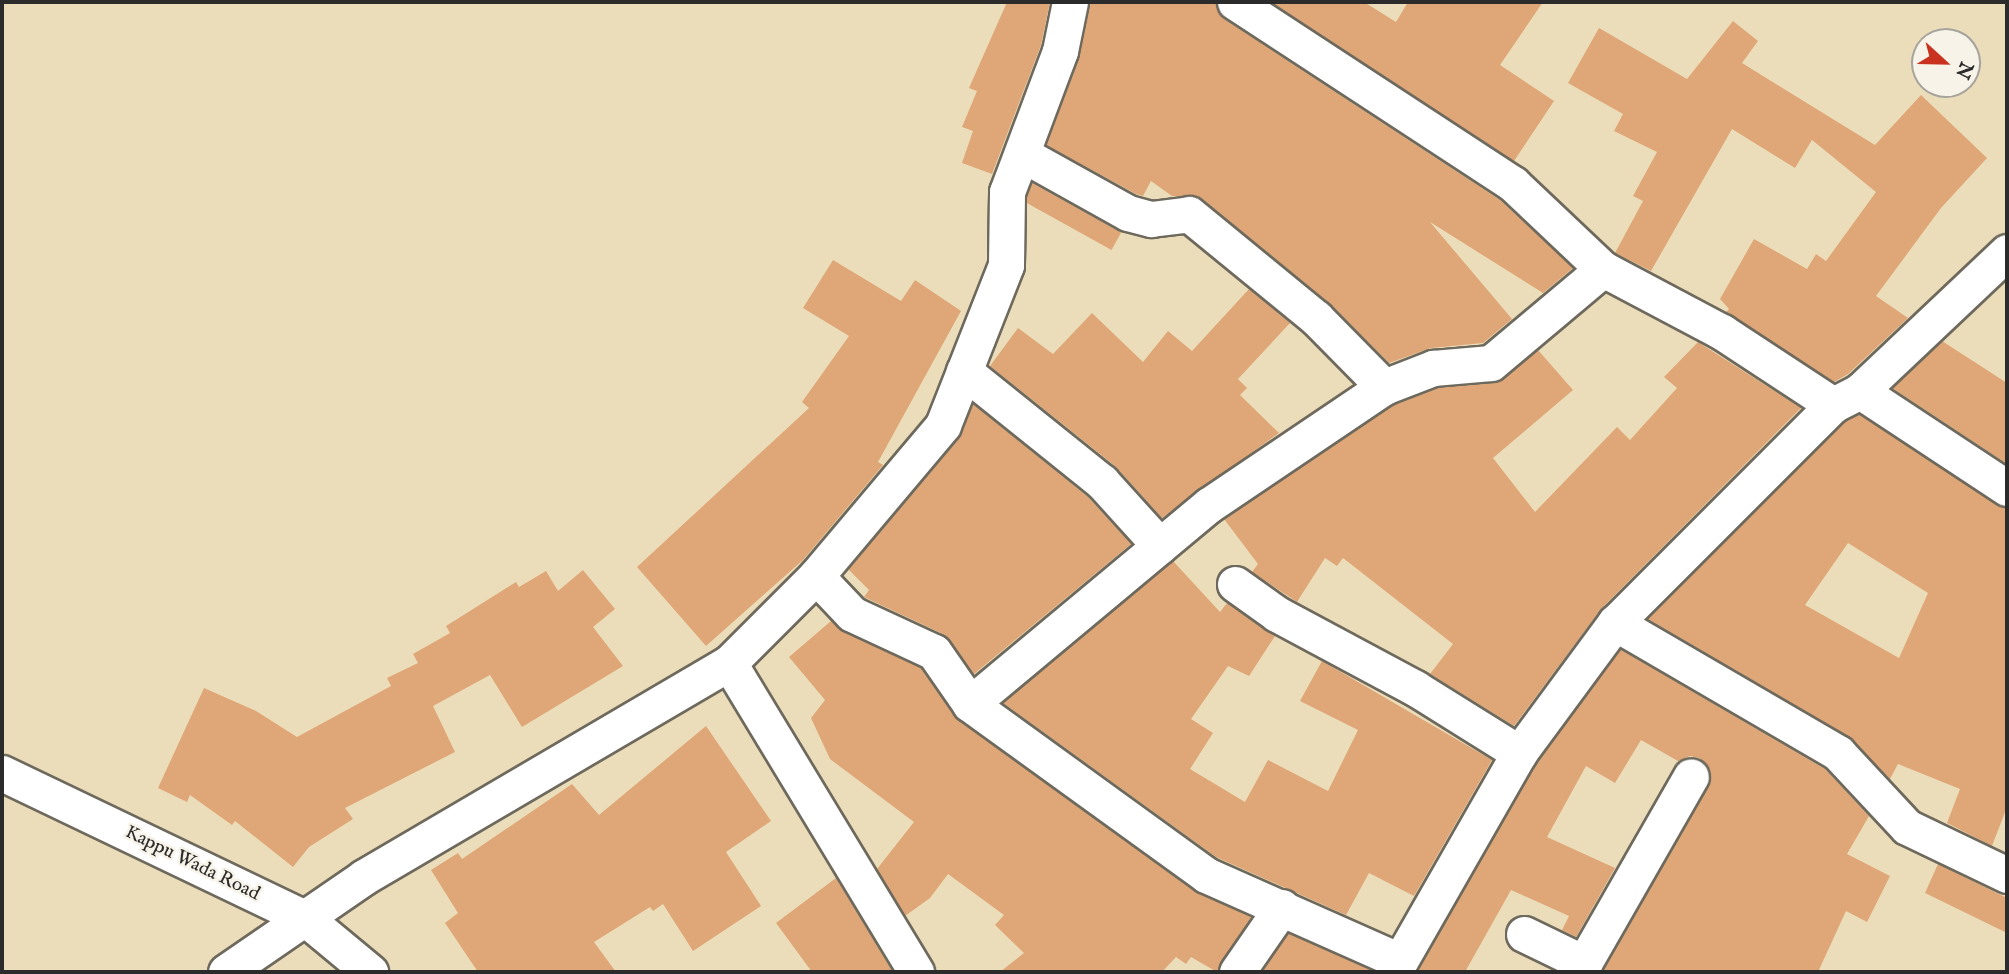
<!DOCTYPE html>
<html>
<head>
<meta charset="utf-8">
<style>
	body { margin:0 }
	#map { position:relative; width:2009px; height:974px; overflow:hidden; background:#ebddba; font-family:"IM FELL English",serif }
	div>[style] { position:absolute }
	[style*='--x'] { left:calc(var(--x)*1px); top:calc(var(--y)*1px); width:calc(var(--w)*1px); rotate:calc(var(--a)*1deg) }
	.building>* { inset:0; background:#dfa777; transform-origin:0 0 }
	.roads { filter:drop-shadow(2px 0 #6e695d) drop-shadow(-2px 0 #6e695d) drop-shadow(0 2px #6e695d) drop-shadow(0 -2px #6e695d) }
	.minor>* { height:35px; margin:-17.5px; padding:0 17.5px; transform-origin:17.5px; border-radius:17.5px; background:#fff }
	span { translate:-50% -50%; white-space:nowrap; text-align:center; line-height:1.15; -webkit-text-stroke:5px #f7f3e8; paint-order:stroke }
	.street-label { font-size:19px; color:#2b2b2b }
	.frame { position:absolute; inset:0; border:4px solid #2b2b2b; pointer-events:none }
	.north { position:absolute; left:1911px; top:28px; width:70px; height:70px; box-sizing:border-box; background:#f7f3e8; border:2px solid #a5a39c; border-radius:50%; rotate:112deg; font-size:19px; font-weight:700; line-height:28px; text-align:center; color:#2b2b2b }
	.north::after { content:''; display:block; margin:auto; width:24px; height:32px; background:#c8321e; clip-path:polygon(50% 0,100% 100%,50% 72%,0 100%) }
</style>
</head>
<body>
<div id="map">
	<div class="building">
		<div style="clip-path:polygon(1007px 2px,1050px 2px,1041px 45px,992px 174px,962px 163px,973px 131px,962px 127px,977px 91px,969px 88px)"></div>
		<div style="clip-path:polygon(1090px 2px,1215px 2px,1224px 19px,1500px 200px,1573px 268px,1543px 293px,1430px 222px,1512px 319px,1483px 343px,1431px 348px,1389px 363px,1329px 303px,1201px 198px,1172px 196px,1151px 181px,1143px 196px,1136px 194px,1046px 145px,1079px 58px)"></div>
		<div style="clip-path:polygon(1271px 2px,1364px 2px,1396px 22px,1408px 2px,1543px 2px,1500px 65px,1554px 101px,1514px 161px)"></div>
		<div style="clip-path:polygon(1733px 21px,1758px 41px,1742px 63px,1875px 145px,1921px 95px,1987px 158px,1941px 208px,1876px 296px,1908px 318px,1848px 374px,1834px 382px,1726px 312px,1729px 309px,1720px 299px,1754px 239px,1807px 269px,1816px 254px,1826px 261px,1876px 192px,1812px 140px,1795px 168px,1732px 129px,1651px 271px,1615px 253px,1643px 201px,1633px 196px,1657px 152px,1614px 131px,1623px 114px,1568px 83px,1599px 28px,1687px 79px)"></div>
		<div style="left:1032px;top:183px;width:102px;height:20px;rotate:29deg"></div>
		<div style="clip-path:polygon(833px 260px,901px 301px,915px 280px,961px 311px,878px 462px,883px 465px,803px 560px,706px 646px,637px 567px,809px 408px,802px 402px,849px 336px,803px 308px)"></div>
		<div style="clip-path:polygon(1249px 289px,1290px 323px,1238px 379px,1247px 388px,1240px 395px,1279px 433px,1162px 518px,1115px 466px,990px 366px,1018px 328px,1053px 354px,1092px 313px,1143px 362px,1168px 331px,1192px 351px)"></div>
		<div style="clip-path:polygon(1942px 341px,2007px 383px,2007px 464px,1892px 388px)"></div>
		<div style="clip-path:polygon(1698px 342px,1801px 408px,1601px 609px,1514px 726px,1430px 674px,1453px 644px,1343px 558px,1337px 566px,1325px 558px,1297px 602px,1252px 572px,1258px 564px,1224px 519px,1393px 405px,1438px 388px,1494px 383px,1538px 350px,1573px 390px,1493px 458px,1535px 512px,1617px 427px,1630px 440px,1677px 388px,1664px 377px)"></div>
		<div style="clip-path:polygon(973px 404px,1088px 497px,1131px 544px,974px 674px,943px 634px,864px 597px,869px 590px,848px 569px,958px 438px)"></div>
		<div style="clip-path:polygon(evenodd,1859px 414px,2007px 508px,2007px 807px,1992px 846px,1947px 823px,1960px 789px,1898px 764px,1890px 779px,1848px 736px,1648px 619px,1845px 421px,1859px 414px,1848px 543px,1928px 593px,1899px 658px,1805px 605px,1848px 543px)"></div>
		<div style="clip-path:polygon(1173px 561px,1220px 612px,1227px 603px,1275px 636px,1249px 676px,1228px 666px,1191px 719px,1213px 733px,1190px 769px,1245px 802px,1268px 760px,1328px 791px,1358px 730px,1300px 701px,1322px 661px,1492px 760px,1414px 896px,1369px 873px,1346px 915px,1216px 857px,1003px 703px)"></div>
		<div style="clip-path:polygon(583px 570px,615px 609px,593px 627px,623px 666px,522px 727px,490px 675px,433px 706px,455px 752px,345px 808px,353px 819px,309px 847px,293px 867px,235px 821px,232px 825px,190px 795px,187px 802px,158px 788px,204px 688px,256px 711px,297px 737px,391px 686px,387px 678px,418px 663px,413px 654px,450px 633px,446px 626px,516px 582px,519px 587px,546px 571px,558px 591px)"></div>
		<div style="clip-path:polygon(831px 621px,844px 632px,921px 668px,958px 720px,1194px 891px,1251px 917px,1217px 972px,1191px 957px,1186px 964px,1176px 957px,1162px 972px,1000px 972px,1024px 953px,995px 925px,1004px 915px,948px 874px,930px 898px,905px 916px,877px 869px,914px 822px,830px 759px,811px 718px,825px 700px,789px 657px)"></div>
		<div style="clip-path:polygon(1620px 649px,1825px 769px,1869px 816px,1847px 854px,1890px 876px,1867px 922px,1846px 911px,1818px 972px,1602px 972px,1711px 777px,1700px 758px,1690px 756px,1678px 761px,1641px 740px,1615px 783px,1586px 766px,1547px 837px,1615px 868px,1576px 937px,1562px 930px,1569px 916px,1511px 890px,1465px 972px,1416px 972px,1536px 764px)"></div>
		<div style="clip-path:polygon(706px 726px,771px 821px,726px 852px,761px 906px,693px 951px,663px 904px,653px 911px,650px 907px,594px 942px,616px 972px,478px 972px,445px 923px,458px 913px,431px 870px,458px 853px,462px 859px,572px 784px,599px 815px)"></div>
		<div style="clip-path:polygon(1938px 864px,2007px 898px,2007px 933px,1925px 893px)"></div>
		<div style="clip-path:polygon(836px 878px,893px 972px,812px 972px,776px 923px)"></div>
		<div style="clip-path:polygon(1288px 933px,1376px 972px,1261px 972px)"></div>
	</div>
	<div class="roads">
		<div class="minor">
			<div style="--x:1235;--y:2;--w:332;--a:33.2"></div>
			<div style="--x:1513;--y:184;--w:124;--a:43.4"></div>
			<div style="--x:1603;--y:269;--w:135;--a:27.9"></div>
			<div style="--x:1722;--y:332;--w:133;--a:33.3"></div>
			<div style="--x:1022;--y:154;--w:121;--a:29.1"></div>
			<div style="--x:1128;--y:213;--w:24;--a:15"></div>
			<div style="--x:1151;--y:219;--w:38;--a:-7"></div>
			<div style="--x:1189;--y:214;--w:164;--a:39.3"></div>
			<div style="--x:1316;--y:318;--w:97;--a:45.4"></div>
			<div style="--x:964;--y:371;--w:177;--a:38.8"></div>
			<div style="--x:1102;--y:482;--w:86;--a:47.8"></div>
			<div style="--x:1860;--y:391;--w:176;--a:33.4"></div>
			<div style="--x:816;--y:576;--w:52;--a:46.5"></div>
			<div style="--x:852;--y:614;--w:90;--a:24.9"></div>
			<div style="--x:934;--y:652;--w:63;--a:55.3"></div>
			<div style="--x:970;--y:704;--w:311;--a:-39.8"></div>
			<div style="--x:1209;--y:505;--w:211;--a:-34"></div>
			<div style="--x:1384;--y:387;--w:53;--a:-21.2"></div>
			<div style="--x:1433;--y:368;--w:58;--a:-4.9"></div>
			<div style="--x:1491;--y:363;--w:146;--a:-40"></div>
			<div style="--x:1235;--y:584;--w:52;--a:35.5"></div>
			<div style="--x:1277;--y:614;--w:157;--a:28.2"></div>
			<div style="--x:1415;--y:688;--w:123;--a:32"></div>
			<div style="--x:1615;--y:623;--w:258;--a:30.2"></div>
			<div style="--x:1838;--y:753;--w:101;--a:47"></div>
			<div style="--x:1907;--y:827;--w:111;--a:25.6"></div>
			<div style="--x:729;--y:663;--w:361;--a:58.8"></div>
			<div style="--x:970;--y:704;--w:291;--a:35.9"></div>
			<div style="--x:1206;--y:875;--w:212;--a:23.9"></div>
			<div style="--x:1400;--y:961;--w:240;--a:-60.2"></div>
			<div style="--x:1519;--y:753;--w:162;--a:-53.6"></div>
			<div style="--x:1615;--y:623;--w:308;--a:-45"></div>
			<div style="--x:1833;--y:405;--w:30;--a:-27"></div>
			<div style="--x:1860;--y:391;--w:202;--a:-43.4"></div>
			<div style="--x:2;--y:773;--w:336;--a:25.6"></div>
			<div style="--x:305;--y:918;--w:85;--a:39.7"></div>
			<div style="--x:1524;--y:934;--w:67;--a:25.8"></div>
			<div style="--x:226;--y:972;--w:168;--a:-34.5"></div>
			<div style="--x:364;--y:877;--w:423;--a:-30.4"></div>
			<div style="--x:729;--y:663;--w:123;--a:-45"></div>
			<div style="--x:816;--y:576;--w:197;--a:-49.9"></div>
			<div style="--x:943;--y:425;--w:172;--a:-68.5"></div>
			<div style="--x:1006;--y:265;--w:73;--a:-89.2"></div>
			<div style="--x:1007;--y:192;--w:151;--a:-69.4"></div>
			<div style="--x:1060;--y:51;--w:50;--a:-78.5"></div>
			<div style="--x:1237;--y:972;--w:79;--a:-55.3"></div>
			<div style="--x:1575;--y:972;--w:13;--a:-45"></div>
			<div style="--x:1584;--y:963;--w:215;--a:-60.2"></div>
		</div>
	</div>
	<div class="street-label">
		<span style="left:192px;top:864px;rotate:26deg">Kappu Wada Road</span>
	</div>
	<div class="frame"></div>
	<div class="north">N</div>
</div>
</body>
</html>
